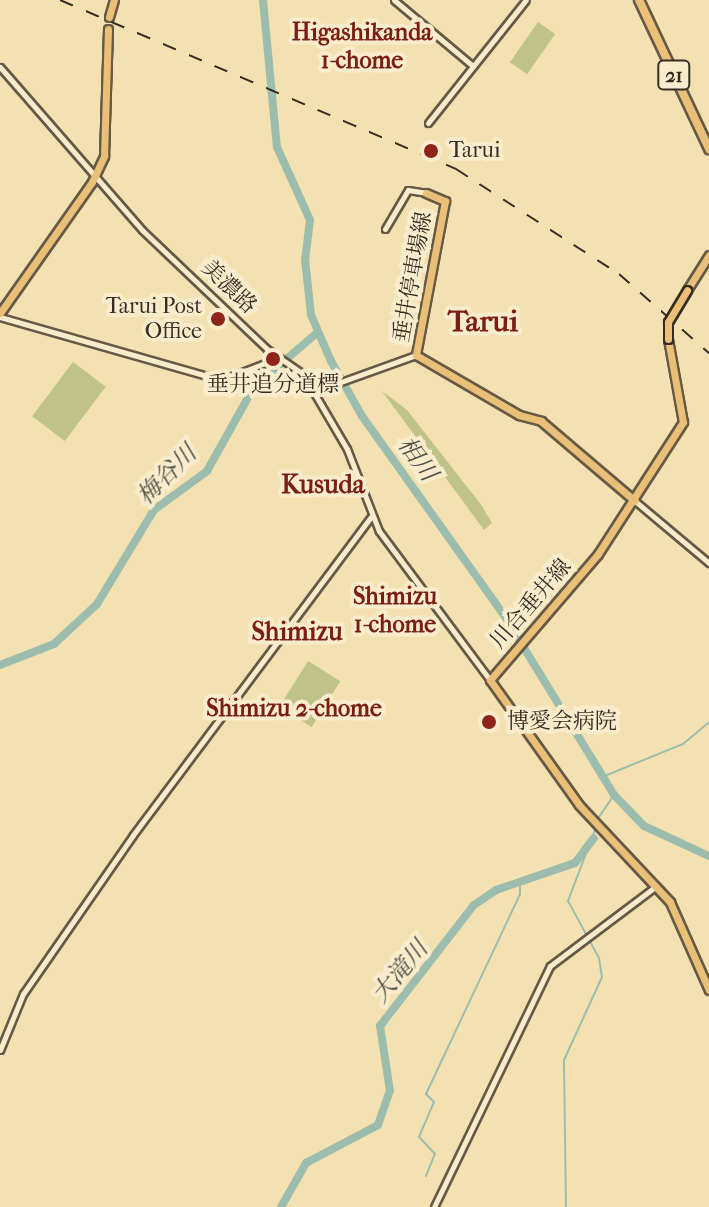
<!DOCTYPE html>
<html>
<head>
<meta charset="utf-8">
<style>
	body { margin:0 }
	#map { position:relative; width:709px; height:1207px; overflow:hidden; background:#f4e1b1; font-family:"IM FELL French Canon","Noto Serif JP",serif }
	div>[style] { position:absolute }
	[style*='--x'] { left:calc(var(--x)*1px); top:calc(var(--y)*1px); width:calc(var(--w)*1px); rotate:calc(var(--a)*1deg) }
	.green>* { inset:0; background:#bfc289; transform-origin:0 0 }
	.stream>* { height:2px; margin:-1px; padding:0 1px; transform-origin:1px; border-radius:1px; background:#9cbdad }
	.river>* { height:8px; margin:-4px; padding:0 4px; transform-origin:4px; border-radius:4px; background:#9cbdad }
	.roads { filter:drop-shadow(2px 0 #665946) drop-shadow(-2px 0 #665946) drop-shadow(0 2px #665946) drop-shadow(0 -2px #665946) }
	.minor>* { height:5px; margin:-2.5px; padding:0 2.5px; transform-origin:2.5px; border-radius:2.5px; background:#f8eccc }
	.major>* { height:7px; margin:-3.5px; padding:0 3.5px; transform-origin:3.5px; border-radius:3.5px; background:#eac078 }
	.highway>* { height:8px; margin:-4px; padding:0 4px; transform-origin:4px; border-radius:4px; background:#eac078 }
	.rail>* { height:2px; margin-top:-1px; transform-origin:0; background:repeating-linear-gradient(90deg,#362c22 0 14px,transparent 0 28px) }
	.bridges { filter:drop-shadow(2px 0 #362c22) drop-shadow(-2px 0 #362c22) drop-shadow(0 2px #362c22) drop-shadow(0 -2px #362c22) }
	.major-bridge>* { height:7px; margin:-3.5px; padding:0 3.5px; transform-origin:3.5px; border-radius:3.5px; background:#eac078 }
	.dots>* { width:22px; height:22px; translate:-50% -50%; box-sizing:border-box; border:4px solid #f8eccc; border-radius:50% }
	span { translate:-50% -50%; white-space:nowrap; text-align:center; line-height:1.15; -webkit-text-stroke:8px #f8eccc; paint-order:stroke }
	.shield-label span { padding:2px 6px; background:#f8eccc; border:2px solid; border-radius:6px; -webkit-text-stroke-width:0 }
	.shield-label { font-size:20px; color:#362c22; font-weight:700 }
	.poi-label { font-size:22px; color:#362c22 }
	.left { translate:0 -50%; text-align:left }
	.right { translate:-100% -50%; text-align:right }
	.street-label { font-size:22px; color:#362c22 }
	.neighbourhood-label { font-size:24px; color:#7a1f14; font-weight:700 }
	.water-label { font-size:24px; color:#505045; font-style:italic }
	.quarter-label { font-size:26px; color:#7a1f14; font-weight:700 }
	.district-label { font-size:30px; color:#7a1f14; font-weight:700 }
</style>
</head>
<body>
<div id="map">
	<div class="green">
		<div style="left:538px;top:22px;width:21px;height:49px;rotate:35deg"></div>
		<div style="left:73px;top:362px;width:41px;height:68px;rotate:37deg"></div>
		<div style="clip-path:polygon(382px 391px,407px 410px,482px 506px,492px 523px,484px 530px)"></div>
		<div style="left:308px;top:661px;width:38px;height:54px;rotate:32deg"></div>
	</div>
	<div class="stream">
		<div style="--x:602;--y:777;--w:87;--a:-22.2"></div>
		<div style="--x:683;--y:744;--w:34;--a:-40"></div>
		<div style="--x:597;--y:820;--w:30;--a:-56"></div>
		<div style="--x:426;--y:1176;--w:24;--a:-68"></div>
		<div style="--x:435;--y:1154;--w:23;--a:-133"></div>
		<div style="--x:419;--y:1137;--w:38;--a:-67"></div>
		<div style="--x:434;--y:1102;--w:11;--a:-135"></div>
		<div style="--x:426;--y:1094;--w:221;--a:-64.8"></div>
		<div style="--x:520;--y:894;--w:10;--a:-90"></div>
		<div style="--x:566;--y:1207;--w:147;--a:-90.8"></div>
		<div style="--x:564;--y:1060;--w:91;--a:-65.4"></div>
		<div style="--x:602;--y:977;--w:19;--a:-99"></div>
		<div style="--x:599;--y:958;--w:65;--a:-118.5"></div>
		<div style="--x:568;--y:901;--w:79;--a:-69.3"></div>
	</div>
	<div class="river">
		<div style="--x:263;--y:0;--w:148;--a:84.6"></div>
		<div style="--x:277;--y:147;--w:80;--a:65.7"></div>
		<div style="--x:310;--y:220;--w:39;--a:97"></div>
		<div style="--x:305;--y:259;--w:56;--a:83.9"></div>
		<div style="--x:311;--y:315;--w:50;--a:66.5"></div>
		<div style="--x:331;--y:361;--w:63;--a:60.6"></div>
		<div style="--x:362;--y:416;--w:241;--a:54.5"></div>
		<div style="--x:502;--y:612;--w:215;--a:58.5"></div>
		<div style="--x:614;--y:795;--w:43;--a:45.9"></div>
		<div style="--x:644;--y:826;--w:72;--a:24.8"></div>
		<div style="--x:0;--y:665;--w:58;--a:-21.3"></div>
		<div style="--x:54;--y:644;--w:59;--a:-42.9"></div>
		<div style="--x:97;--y:604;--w:110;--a:-58.8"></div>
		<div style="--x:154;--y:510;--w:66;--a:-36.3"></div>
		<div style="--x:207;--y:471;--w:96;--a:-60.8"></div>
		<div style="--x:254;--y:387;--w:84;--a:-40.7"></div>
		<div style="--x:281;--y:1207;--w:51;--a:-60.4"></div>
		<div style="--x:306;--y:1163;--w:81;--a:-27.8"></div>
		<div style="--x:378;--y:1125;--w:36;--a:-71"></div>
		<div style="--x:390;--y:1091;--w:66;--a:-98.7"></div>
		<div style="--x:380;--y:1026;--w:153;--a:-52.2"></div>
		<div style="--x:474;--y:905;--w:27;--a:-34"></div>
		<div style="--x:496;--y:890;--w:83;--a:-18.9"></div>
		<div style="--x:575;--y:863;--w:31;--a:-53"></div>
	</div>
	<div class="roads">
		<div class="minor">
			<div style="--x:394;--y:0;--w:103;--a:39.9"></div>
			<div style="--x:0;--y:67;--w:216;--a:48.9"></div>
			<div style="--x:142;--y:230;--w:173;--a:43.6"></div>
			<div style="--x:267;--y:349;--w:44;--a:34.8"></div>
			<div style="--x:303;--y:374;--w:87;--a:59.6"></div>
			<div style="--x:347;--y:449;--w:88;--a:68.7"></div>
			<div style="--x:379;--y:531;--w:186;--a:53.3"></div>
			<div style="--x:428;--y:123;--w:157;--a:-51.5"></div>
			<div style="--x:385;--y:229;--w:45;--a:-59.5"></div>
			<div style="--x:408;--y:190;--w:18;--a:9"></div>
			<div style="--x:0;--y:317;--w:230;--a:15.9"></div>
			<div style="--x:221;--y:380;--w:61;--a:-21.1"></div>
			<div style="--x:313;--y:392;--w:109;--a:-19.8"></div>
			<div style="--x:635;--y:501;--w:97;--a:40"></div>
			<div style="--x:0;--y:1050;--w:61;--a:-67.7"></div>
			<div style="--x:23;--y:994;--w:193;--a:-55.3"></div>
			<div style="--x:133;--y:835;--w:397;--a:-53.2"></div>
			<div style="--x:434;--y:1207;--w:267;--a:-64.3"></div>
			<div style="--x:550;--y:966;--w:133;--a:-37"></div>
		</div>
		<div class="major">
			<div style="--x:109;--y:17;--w:18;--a:-74"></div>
			<div style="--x:426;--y:193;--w:21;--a:23"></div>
			<div style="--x:445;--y:201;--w:157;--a:100.7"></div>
			<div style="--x:416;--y:355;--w:119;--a:30.2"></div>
			<div style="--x:519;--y:415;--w:23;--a:15"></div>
			<div style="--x:541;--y:421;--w:123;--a:40.4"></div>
			<div style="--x:687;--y:290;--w:41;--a:-57.8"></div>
			<div style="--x:0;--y:313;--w:160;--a:-54.9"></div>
			<div style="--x:92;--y:182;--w:29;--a:-65"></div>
			<div style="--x:104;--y:156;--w:127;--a:-88.2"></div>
			<div style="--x:668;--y:339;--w:84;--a:79.8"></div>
			<div style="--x:683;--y:422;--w:157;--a:122.8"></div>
			<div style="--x:598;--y:554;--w:166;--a:130.6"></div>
			<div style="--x:490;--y:680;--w:153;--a:54.5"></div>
			<div style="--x:579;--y:805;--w:133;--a:46.8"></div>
			<div style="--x:670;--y:902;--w:96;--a:66.1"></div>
		</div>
		<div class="highway">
			<div style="--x:639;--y:0;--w:165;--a:64.8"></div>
		</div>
	</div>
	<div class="rail">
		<div style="--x:60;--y:0;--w:431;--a:23.1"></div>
		<div style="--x:456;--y:169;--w:194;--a:32.8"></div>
		<div style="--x:619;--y:274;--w:120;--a:41.3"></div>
	</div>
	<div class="bridges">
		<div class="major-bridge">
			<div style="--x:668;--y:339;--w:17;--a:-90"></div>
			<div style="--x:668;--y:322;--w:37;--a:-59"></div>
		</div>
	</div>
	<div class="dots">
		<div style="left:431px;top:151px;background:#8f2418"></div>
		<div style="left:218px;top:319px;background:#8f2418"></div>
		<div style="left:273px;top:359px;background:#8f2418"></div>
		<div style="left:489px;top:722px;background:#8f2418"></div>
	</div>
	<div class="shield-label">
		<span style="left:674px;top:75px">21</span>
	</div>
	<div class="poi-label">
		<span class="left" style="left:449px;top:151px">Tarui</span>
		<span class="right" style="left:202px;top:319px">Tarui Post<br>Office</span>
		<span style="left:273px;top:385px">垂井追分道標</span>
		<span class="left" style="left:507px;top:722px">博愛会病院</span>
	</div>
	<div class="street-label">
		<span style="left:413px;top:277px;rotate:-80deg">垂井停車場線</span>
		<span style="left:229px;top:287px;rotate:44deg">美濃路</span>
		<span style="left:531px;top:604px;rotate:-49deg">川合垂井線</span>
	</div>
	<div class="neighbourhood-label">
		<span style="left:362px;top:47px">Higashikanda<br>1-chome</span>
		<span style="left:395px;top:611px">Shimizu<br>1-chome</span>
		<span style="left:294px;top:709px">Shimizu 2-chome</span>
	</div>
	<div class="water-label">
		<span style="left:417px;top:459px;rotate:54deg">相川</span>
		<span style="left:167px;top:475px;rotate:-45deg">梅谷川</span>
		<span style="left:400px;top:972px;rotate:-50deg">大滝川</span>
	</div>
	<div class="quarter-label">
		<span style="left:323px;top:485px">Kusuda</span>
		<span style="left:297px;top:632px">Shimizu</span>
	</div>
	<div class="district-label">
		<span style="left:483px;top:322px">Tarui</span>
	</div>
</div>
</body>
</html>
